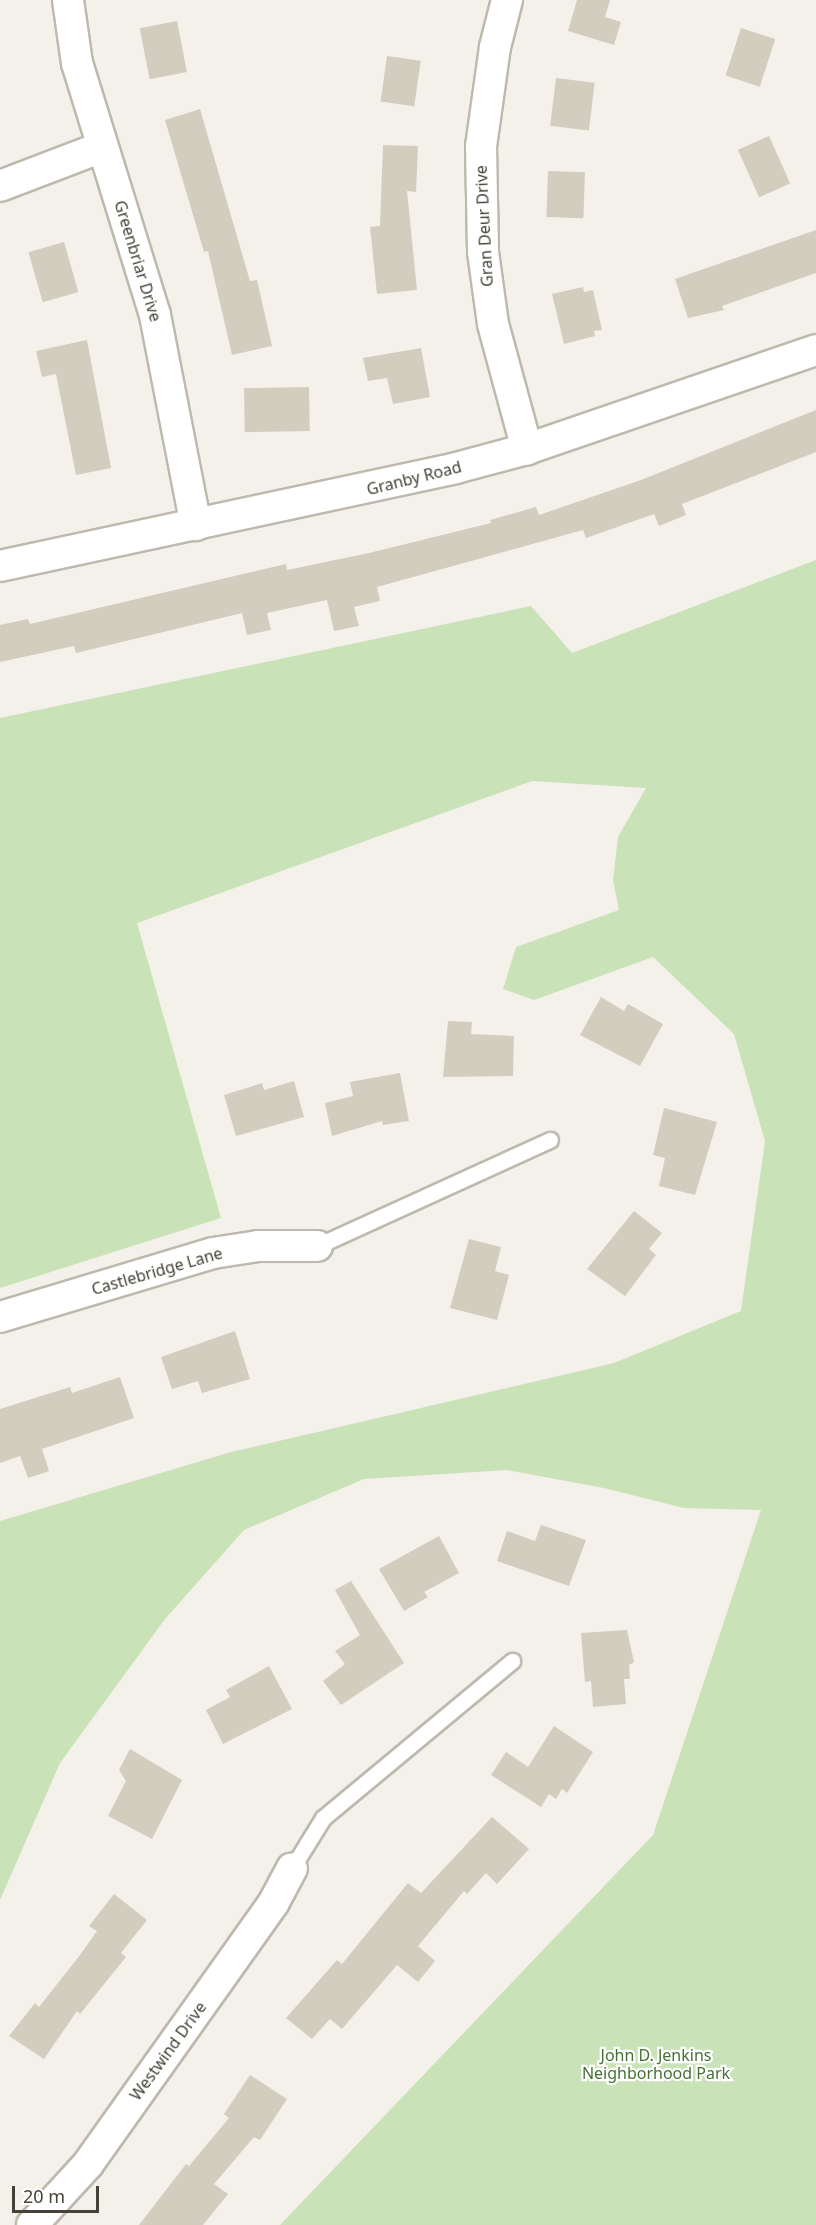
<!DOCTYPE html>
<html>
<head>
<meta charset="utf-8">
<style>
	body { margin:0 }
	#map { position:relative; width:816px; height:2225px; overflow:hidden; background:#f3f1e9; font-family:"Noto Sans",sans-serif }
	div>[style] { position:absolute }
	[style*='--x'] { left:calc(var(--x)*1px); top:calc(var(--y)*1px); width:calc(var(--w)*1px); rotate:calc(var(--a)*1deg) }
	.green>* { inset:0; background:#cae2b7 }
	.building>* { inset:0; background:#d3cdc0; transform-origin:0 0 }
	.roads { filter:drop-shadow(2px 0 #bdb9ad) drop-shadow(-2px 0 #bdb9ad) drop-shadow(0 2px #bdb9ad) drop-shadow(0 -2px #bdb9ad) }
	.lane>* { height:15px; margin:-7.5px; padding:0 7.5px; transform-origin:7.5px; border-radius:7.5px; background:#fff }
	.street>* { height:30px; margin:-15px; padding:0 15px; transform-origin:15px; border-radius:15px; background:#fff }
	span { translate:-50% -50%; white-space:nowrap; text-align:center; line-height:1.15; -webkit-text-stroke:4.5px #fff; paint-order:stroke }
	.street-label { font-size:16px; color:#464238 }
	.park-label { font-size:16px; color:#447132 }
	.scale { position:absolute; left:12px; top:2186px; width:87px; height:27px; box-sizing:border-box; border:3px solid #464238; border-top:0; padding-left:8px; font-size:18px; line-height:21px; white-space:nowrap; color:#464238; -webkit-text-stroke:4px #fff; paint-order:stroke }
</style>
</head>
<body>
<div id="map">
	<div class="green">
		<div style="clip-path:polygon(816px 560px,816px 2225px,280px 2225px,653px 1835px,761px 1510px,684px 1508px,604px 1488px,507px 1470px,364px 1479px,244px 1530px,165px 1619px,60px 1763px,0 1900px,0 1521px,231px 1452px,614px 1363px,741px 1311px,765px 1141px,734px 1034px,653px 957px,534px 1000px,503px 989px,516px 947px,619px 910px,613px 881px,618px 837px,646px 788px,532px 781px,137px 923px,221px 1218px,0 1288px,0 718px,531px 606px,572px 653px)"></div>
	</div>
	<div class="building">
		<div style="clip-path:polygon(577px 0,610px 0,605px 17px,621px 22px,614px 45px,568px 31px)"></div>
		<div style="left:177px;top:21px;width:52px;height:38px;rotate:79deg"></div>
		<div style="left:741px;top:28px;width:36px;height:50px;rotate:18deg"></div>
		<div style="left:387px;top:56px;width:34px;height:46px;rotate:8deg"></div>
		<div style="left:556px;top:78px;width:39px;height:48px;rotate:7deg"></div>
		<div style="clip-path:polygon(200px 109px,250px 281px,257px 280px,272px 346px,232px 355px,208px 251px,204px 252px,165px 120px)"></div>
		<div style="left:769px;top:136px;width:52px;height:34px;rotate:66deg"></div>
		<div style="clip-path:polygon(383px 145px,418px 146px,416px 192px,407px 191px,417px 290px,377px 294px,370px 227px,380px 226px)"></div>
		<div style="left:548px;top:171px;width:37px;height:46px;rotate:2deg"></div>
		<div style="clip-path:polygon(816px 230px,816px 273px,722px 306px,724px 310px,688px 318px,675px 279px)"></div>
		<div style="left:64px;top:242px;width:52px;height:37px;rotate:74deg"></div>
		<div style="clip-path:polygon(583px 287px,584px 292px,593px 290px,602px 330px,594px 331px,595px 336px,564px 344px,552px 294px)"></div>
		<div style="clip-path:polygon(87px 340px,111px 468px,76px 475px,56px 374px,42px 377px,36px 351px)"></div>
		<div style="clip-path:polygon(421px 348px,430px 397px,393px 404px,387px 378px,368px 381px,363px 358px)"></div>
		<div style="left:309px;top:387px;width:44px;height:65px;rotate:89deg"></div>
		<div style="clip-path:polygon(816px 410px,816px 452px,682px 504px,686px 515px,659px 526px,654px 514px,586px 538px,583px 530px,377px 587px,380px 601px,354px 607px,359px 626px,334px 631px,327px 600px,267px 613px,271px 630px,247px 635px,242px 613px,76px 653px,74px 646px,0 662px,0 625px,28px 619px,30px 624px,286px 564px,287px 570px,369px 553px,491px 523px,490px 520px,536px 507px,539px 515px,641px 480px)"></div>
		<div style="clip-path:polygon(601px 997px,624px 1011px,628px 1004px,663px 1024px,640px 1066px,580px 1035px)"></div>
		<div style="clip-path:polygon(448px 1021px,472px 1022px,471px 1034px,514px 1036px,513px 1076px,443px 1077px)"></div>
		<div style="clip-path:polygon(400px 1073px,409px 1121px,383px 1125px,382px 1121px,332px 1136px,325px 1103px,353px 1096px,350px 1082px)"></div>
		<div style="clip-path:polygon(294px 1081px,304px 1117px,236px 1136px,224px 1095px,262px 1083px,264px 1090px)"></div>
		<div style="clip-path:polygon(664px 1108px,717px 1122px,695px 1195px,659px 1186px,665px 1158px,653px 1155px)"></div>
		<div style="clip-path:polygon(634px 1211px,662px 1233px,649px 1249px,656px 1255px,625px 1296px,587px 1269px)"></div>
		<div style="clip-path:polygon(469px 1239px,501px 1247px,495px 1271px,509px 1275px,497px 1320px,450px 1308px)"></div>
		<div style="clip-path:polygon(235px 1331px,250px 1379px,202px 1393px,198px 1381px,172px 1389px,161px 1357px)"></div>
		<div style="clip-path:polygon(120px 1377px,134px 1418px,42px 1449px,49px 1471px,28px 1478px,20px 1456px,0 1463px,0 1409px,70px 1387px,72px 1393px)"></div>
		<div style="clip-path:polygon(541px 1525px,586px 1540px,569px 1586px,497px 1561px,507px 1531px,535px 1541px)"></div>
		<div style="clip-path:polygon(439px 1536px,459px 1573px,424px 1592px,428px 1597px,404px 1611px,379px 1569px)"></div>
		<div style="clip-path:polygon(351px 1581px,404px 1663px,341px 1705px,323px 1681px,345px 1664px,335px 1651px,360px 1635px,335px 1590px)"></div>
		<div style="clip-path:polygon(627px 1630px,634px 1662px,629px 1665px,630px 1679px,624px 1679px,626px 1704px,593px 1707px,591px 1681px,585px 1682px,581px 1633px)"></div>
		<div style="clip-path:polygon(269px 1666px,292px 1709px,223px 1744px,206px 1710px,230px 1697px,226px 1690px)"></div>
		<div style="clip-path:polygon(554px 1726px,593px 1752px,567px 1793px,562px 1789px,556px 1799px,549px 1794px,541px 1807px,491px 1775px,506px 1752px,528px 1767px)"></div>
		<div style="clip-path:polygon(130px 1749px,182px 1780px,152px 1839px,108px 1816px,126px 1781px,119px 1770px)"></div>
		<div style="clip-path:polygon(492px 1817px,529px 1849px,497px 1884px,486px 1873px,467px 1894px,464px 1891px,418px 1946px,435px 1961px,418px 1982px,397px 1965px,342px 2029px,330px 2019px,312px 2039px,286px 2018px,337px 1960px,342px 1964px,408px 1883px,421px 1893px)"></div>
		<div style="clip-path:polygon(114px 1894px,147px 1920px,121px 1953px,126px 1957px,80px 2014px,77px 2011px,44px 2059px,9px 2036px,35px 2003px,39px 2007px,80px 1955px,97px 1931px,89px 1926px)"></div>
		<div style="clip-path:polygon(250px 2075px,287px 2099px,260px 2140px,254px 2137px,214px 2184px,228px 2194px,203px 2225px,139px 2225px,186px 2164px,189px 2166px,229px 2118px,224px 2114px)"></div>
	</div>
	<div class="roads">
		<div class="lane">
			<div style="--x:317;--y:1246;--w:256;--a:-24.5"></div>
			<div style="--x:292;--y:1868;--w:59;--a:-58.2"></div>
			<div style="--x:323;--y:1818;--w:246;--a:-39.7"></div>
		</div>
		<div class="street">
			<div style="--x:68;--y:0;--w:64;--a:81.9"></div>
			<div style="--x:77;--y:63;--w:264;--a:72.8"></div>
			<div style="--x:155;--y:315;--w:214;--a:79"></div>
			<div style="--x:507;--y:0;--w:49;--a:104.3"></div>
			<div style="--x:495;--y:47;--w:100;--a:98"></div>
			<div style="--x:481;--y:146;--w:106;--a:88.9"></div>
			<div style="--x:483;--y:252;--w:73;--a:82.1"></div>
			<div style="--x:493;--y:324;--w:130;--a:74.8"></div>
			<div style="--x:0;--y:186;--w:109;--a:-20.9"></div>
			<div style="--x:0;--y:566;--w:466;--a:-12.1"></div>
			<div style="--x:456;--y:468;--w:73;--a:-15"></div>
			<div style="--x:527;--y:449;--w:305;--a:-18.9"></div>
			<div style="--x:0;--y:1317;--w:222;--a:-16.7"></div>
			<div style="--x:213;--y:1253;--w:46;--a:-8.8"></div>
			<div style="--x:258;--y:1246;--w:59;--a:0"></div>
			<div style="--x:32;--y:2225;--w:83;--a:-47.4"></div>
			<div style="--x:88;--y:2164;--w:321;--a:-54.6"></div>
			<div style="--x:274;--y:1902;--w:38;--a:-62"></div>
		</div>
	</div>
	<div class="street-label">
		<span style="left:484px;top:226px;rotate:-93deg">Gran Deur Drive</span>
		<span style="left:138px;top:261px;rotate:73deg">Greenbriar Drive</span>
		<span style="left:414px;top:478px;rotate:-14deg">Granby Road</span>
		<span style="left:157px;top:1271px;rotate:-16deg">Castlebridge Lane</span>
		<span style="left:168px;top:2051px;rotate:-54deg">Westwind Drive</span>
	</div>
	<div class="park-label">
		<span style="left:656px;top:2064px">John D. Jenkins<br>Neighborhood Park</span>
	</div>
	<div class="scale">20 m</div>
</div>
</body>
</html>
